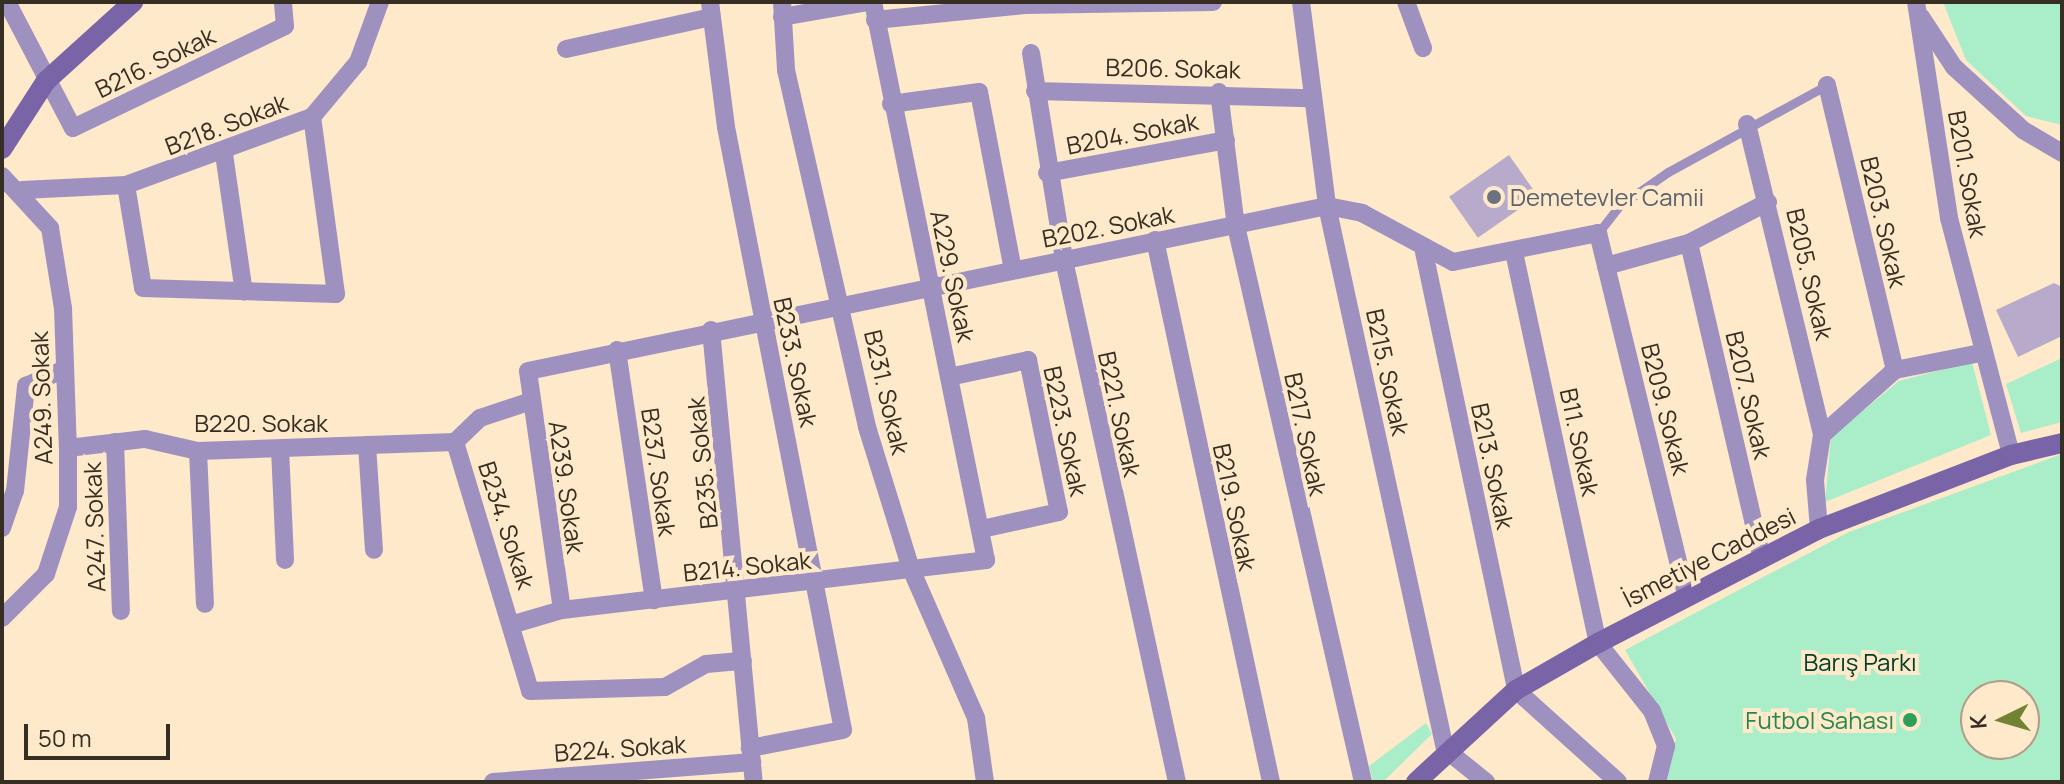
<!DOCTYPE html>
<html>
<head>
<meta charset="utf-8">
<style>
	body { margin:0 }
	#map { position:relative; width:2064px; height:784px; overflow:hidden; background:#fee9ca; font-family:Manrope,sans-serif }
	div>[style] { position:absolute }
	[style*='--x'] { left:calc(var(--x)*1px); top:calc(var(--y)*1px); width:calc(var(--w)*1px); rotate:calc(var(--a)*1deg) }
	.green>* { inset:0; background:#aaeec9 }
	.building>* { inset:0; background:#b8aaca; transform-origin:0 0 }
	.lane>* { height:9px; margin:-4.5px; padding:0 4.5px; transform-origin:4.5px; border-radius:4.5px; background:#9e91c0 }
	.street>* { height:18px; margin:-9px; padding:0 9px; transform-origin:9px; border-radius:9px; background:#9e91c0 }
	.secondary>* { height:20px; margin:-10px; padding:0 10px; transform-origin:10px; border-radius:10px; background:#7964a8 }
	.dots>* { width:22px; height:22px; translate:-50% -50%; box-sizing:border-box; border:4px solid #fee9ca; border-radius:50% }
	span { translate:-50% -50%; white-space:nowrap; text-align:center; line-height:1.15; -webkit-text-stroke:8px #fee9ca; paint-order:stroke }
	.street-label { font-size:24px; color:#362e22 }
	.worship-label { font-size:24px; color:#5b616d }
	.left { translate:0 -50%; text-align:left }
	.park-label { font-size:24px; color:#004028 }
	.leisure-label { font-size:24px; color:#27864d }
	.right { translate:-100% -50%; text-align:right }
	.frame { position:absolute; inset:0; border:4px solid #362e22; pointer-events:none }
	.north { position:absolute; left:1960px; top:680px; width:80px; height:80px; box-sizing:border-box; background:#fee9ca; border:2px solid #ae9e87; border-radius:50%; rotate:265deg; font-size:22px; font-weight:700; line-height:32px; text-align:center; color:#362e22 }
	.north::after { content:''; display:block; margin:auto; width:28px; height:36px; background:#718332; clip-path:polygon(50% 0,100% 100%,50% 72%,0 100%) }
	.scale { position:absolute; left:24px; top:724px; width:146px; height:36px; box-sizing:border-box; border:4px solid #362e22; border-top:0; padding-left:10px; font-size:24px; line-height:28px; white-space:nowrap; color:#362e22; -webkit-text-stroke:6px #fee9ca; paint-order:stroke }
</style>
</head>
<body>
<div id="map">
	<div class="green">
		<div style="clip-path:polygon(1943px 2px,2062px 2px,2062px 125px,2026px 116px,1966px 60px)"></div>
		<div style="clip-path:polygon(2062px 358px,2062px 422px,2021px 433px,2006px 384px)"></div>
		<div style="clip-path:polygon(1972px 362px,1991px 435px,1825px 502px,1831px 437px,1899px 381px)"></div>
		<div style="clip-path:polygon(evenodd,2062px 454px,2062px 782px,1666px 782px,1676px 739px,1625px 650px,1849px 532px,2062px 454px,1976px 696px,2024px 696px,2024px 744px,1976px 744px,1976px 696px)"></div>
		<div style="clip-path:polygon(1426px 723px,1432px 734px,1383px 782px,1373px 782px,1369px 766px)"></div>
	</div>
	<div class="building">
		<div style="left:1509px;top:155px;width:50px;height:73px;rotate:55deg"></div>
		<div style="clip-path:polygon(2054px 283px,2062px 287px,2062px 336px,2018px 357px,1996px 310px)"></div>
	</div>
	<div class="lane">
		<div style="--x:1598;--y:233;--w:34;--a:-52"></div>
		<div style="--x:1619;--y:206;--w:60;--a:-34.8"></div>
		<div style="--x:1668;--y:172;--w:181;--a:-28.7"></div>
	</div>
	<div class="street">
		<div style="--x:7;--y:2;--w:142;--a:62.4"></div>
		<div style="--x:73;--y:128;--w:235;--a:-25.7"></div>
		<div style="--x:285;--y:26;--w:24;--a:-95"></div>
		<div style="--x:710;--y:2;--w:126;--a:82.7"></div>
		<div style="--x:726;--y:127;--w:614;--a:79.02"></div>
		<div style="--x:843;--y:730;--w:95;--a:169"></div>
		<div style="--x:782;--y:2;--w:68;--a:86.6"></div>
		<div style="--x:786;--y:70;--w:366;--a:77.2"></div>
		<div style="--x:867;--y:427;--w:149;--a:72.8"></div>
		<div style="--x:911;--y:569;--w:163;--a:66.4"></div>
		<div style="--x:976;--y:718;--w:65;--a:82"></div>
		<div style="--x:1301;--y:2;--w:206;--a:82.7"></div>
		<div style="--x:1327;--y:206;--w:556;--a:77.74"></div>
		<div style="--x:1445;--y:749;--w:53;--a:38.8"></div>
		<div style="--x:1406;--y:2;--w:49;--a:69.7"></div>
		<div style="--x:1916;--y:2;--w:219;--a:81.3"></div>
		<div style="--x:1949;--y:218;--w:245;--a:75.3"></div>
		<div style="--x:782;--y:17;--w:86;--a:-10"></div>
		<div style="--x:1921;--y:17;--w:60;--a:56.6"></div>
		<div style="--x:1954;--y:67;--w:93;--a:42.4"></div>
		<div style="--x:2023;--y:130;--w:45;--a:30.5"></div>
		<div style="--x:875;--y:20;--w:150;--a:-5.7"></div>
		<div style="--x:1024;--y:5;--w:189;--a:-0.9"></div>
		<div style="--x:566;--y:49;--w:149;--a:-12.4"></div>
		<div style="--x:1031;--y:53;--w:210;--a:80.9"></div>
		<div style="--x:1064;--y:260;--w:534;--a:77.79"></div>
		<div style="--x:1827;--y:85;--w:293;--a:76.6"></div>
		<div style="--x:1035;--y:91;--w:276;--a:1.5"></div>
		<div style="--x:1219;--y:92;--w:135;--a:82.8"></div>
		<div style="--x:1236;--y:226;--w:570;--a:77.13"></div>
		<div style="--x:891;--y:104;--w:89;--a:-7.8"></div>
		<div style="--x:979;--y:92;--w:181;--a:79.2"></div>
		<div style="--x:1747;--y:124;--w:320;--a:76.4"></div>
		<div style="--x:224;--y:154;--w:139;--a:81.8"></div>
		<div style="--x:1047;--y:173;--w:182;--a:-10.4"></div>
		<div style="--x:2;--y:176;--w:71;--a:47.3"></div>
		<div style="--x:50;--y:228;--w:81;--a:80.8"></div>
		<div style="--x:63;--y:308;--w:140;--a:88"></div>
		<div style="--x:68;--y:448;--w:59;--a:90"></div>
		<div style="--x:68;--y:507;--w:71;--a:108.2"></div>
		<div style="--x:46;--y:574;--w:62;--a:135"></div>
		<div style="--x:126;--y:185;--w:104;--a:80.6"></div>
		<div style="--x:143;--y:288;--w:193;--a:1.8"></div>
		<div style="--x:336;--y:294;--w:179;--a:-97.7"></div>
		<div style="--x:22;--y:190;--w:104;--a:-2.8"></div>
		<div style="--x:126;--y:185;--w:198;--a:-20.1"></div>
		<div style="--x:312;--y:117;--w:72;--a:-50.1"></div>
		<div style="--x:358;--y:62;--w:64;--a:-69.9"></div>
		<div style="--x:1155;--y:240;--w:554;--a:77.92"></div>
		<div style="--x:1689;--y:243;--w:323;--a:77"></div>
		<div style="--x:1424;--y:252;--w:448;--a:78.1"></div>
		<div style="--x:1516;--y:690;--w:137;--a:42"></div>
		<div style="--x:1514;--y:252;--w:400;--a:77.9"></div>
		<div style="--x:1598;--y:643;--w:87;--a:51.5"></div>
		<div style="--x:1652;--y:711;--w:38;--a:68"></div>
		<div style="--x:1666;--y:746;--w:37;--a:104"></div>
		<div style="--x:1606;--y:266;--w:86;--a:-15.5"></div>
		<div style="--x:1689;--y:243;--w:89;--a:-27.4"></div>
		<div style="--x:711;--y:330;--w:454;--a:84.6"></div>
		<div style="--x:617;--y:350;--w:253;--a:81.6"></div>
		<div style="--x:949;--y:377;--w:81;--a:-12.1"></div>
		<div style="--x:1028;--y:360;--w:155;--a:78.5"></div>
		<div style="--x:1059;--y:512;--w:79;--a:167.6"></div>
		<div style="--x:115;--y:442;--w:169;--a:88"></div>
		<div style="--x:455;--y:442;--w:260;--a:73.2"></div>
		<div style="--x:530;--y:691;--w:135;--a:-1.7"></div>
		<div style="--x:665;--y:687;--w:47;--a:-29.3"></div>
		<div style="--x:706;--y:664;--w:37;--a:-5"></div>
		<div style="--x:455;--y:442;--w:35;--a:-44"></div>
		<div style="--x:480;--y:418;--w:54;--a:-18.4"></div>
		<div style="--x:367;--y:445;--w:105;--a:86.2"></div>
		<div style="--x:68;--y:448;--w:78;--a:-6.7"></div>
		<div style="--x:145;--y:439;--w:54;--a:12.8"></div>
		<div style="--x:198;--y:451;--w:257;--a:-2"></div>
		<div style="--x:280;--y:449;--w:111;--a:87.4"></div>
		<div style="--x:198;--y:451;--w:153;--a:87.4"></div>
		<div style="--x:2;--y:528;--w:39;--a:-71"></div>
		<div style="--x:15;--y:491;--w:106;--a:-84"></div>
		<div style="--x:26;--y:386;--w:40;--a:-23.4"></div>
		<div style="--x:1819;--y:529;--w:49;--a:-94.7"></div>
		<div style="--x:1815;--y:480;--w:46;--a:-81.2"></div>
		<div style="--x:1822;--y:435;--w:98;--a:-41.7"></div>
		<div style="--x:1895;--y:370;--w:87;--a:-11.3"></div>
		<div style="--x:562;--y:610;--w:241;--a:-98.1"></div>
		<div style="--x:528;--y:371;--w:816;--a:-11.67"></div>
		<div style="--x:1327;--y:206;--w:36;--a:11"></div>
		<div style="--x:1362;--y:213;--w:103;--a:28.3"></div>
		<div style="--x:1453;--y:262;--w:148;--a:-11.3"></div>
		<div style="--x:1598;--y:233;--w:375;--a:76.3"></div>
		<div style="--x:514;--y:624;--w:50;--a:-16.3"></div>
		<div style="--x:562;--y:610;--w:427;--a:-6.7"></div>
		<div style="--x:986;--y:560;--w:569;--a:-101.45"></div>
		<div style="--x:493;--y:782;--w:260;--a:-4.4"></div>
	</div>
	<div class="secondary">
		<div style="--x:2;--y:149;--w:81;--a:-57.1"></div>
		<div style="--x:46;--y:81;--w:118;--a:-42.2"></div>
		<div style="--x:1416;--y:782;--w:136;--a:-42.6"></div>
		<div style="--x:1516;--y:690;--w:95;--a:-29.8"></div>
		<div style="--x:1598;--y:643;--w:249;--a:-27.3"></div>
		<div style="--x:1819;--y:529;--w:206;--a:-21.1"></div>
		<div style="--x:2011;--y:455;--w:52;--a:-13.2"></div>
	</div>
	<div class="dots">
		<div style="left:1494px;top:197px;background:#6b7280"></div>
		<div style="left:1910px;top:720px;background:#2e9e5b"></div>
	</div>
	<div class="street-label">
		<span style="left:155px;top:62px;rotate:-26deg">B216. Sokak</span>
		<span style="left:1173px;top:68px;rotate:1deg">B206. Sokak</span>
		<span style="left:226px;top:124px;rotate:-21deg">B218. Sokak</span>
		<span style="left:1132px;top:133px;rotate:-11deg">B204. Sokak</span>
		<span style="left:1968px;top:174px;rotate:80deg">B201. Sokak</span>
		<span style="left:1884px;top:222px;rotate:77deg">B203. Sokak</span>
		<span style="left:1108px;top:226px;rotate:-11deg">B202. Sokak</span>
		<span style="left:1810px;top:274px;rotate:77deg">B205. Sokak</span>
		<span style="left:953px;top:276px;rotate:78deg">A229. Sokak</span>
		<span style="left:796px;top:362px;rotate:78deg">B233. Sokak</span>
		<span style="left:1388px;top:372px;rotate:78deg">B215. Sokak</span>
		<span style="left:887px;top:392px;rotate:77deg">B231. Sokak</span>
		<span style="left:1749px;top:395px;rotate:77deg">B207. Sokak</span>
		<span style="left:41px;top:398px;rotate:-92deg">A249. Sokak</span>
		<span style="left:1666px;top:409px;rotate:76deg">B209. Sokak</span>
		<span style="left:1120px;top:414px;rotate:78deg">B221. Sokak</span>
		<span style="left:261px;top:423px">B220. Sokak</span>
		<span style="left:1066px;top:431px;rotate:78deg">B223. Sokak</span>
		<span style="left:1306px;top:434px;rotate:78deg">B217. Sokak</span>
		<span style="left:1580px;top:442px;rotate:78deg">B11. Sokak</span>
		<span style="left:702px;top:463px;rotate:-96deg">B235. Sokak</span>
		<span style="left:1493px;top:466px;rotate:78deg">B213. Sokak</span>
		<span style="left:659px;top:472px;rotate:82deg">B237. Sokak</span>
		<span style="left:567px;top:487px;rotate:82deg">A239. Sokak</span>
		<span style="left:1235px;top:507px;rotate:78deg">B219. Sokak</span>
		<span style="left:507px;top:525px;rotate:72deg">B234. Sokak</span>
		<span style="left:94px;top:527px;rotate:-92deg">A247. Sokak</span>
		<span style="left:1709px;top:557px;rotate:-27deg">İsmetiye Caddesi</span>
		<span style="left:747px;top:566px;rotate:-6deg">B214. Sokak</span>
		<span style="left:620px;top:748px;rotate:-4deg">B224. Sokak</span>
	</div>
	<div class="worship-label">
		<span class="left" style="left:1510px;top:197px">Demetevler Camii</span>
	</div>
	<div class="park-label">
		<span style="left:1860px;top:662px">Barış Parkı</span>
	</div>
	<div class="leisure-label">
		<span class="right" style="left:1894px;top:720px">Futbol Sahası</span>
	</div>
	<div class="frame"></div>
	<div class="north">K</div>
	<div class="scale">50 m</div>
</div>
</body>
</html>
